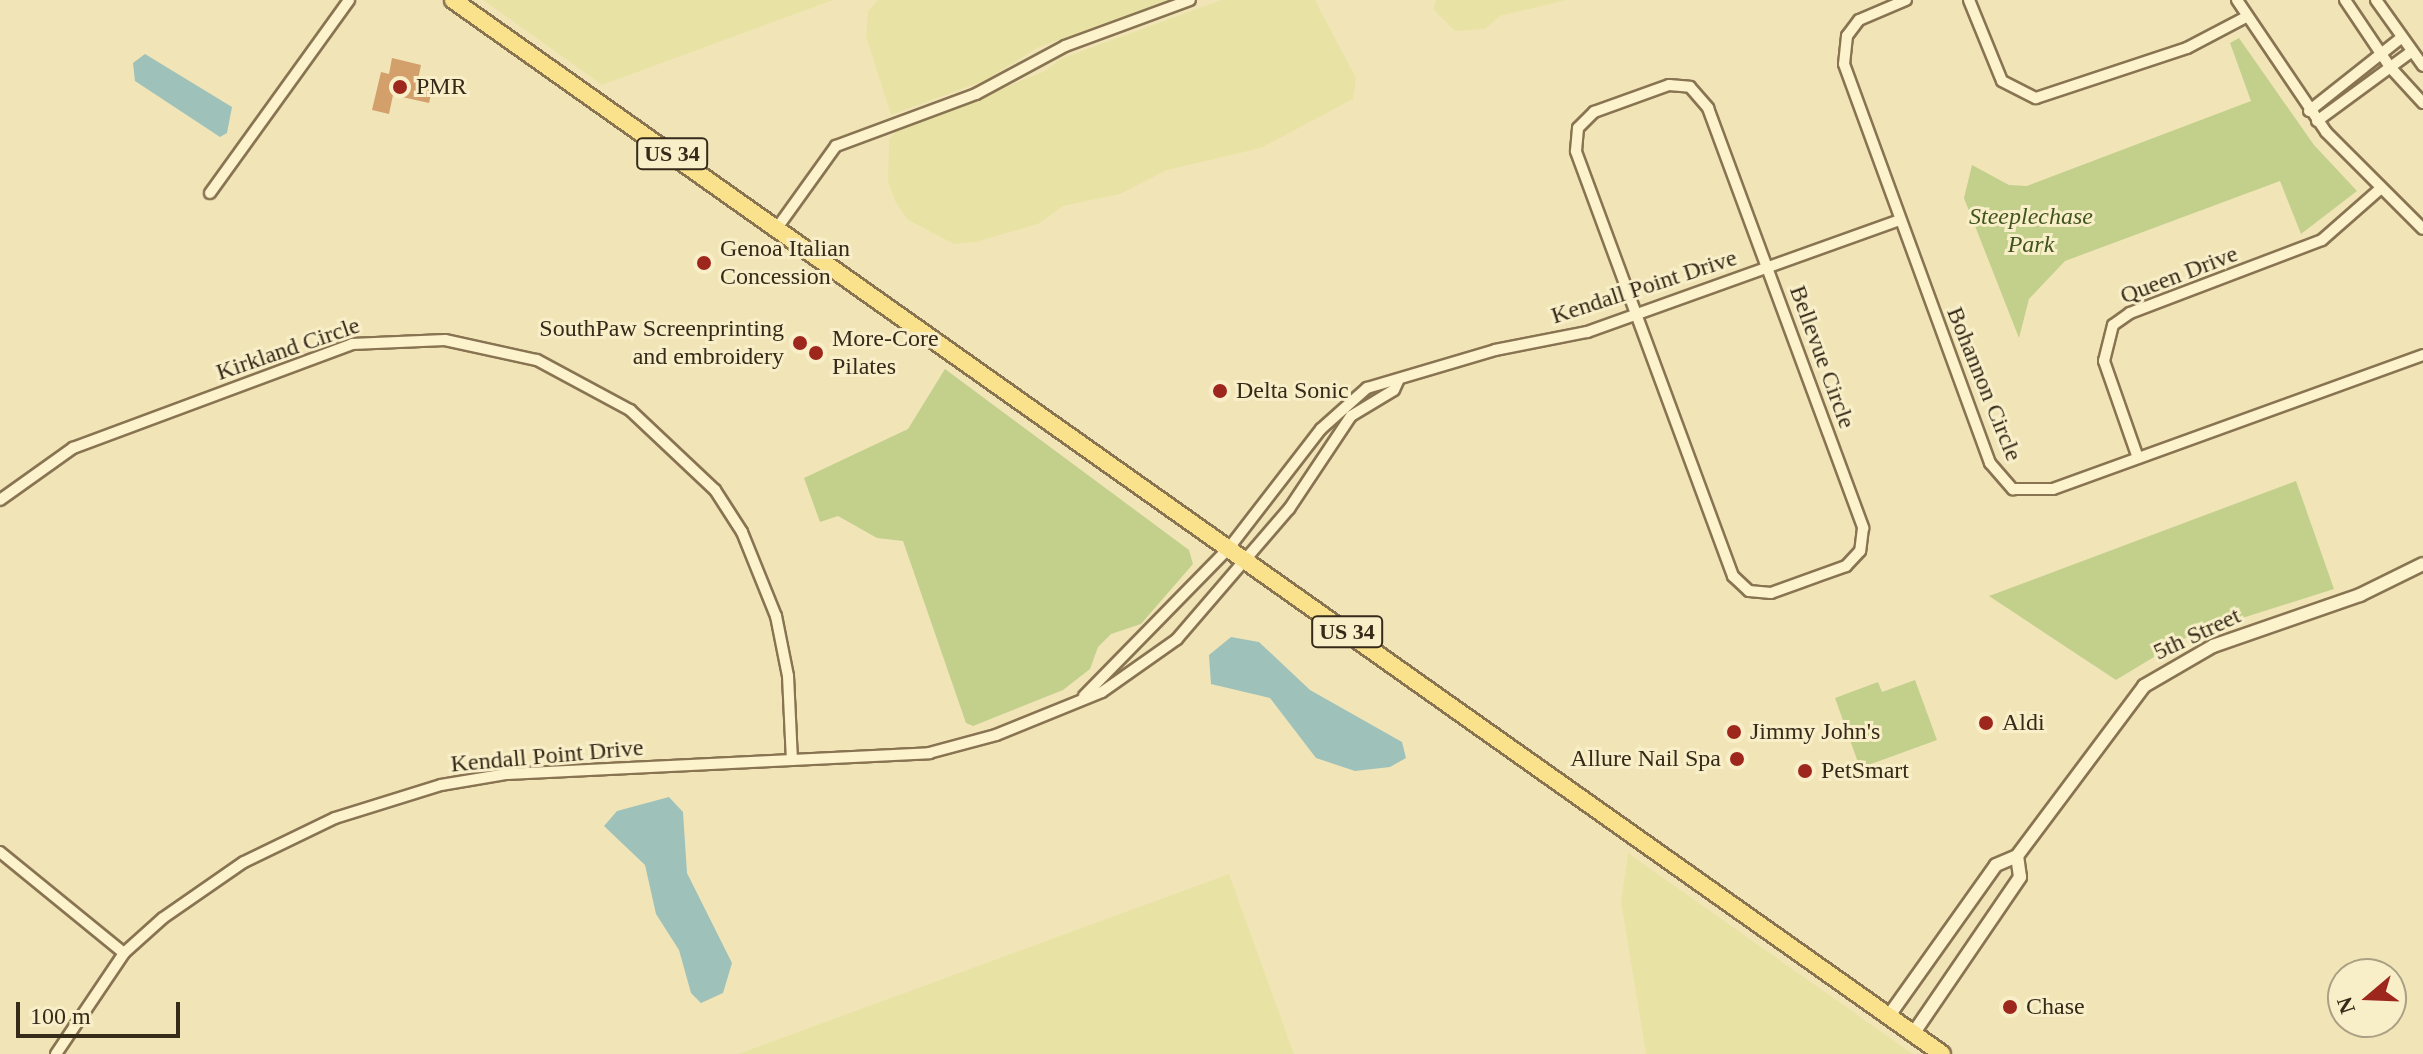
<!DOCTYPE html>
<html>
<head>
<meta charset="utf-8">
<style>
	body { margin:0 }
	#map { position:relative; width:2423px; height:1054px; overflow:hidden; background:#f1e5b8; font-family:Georgia,serif }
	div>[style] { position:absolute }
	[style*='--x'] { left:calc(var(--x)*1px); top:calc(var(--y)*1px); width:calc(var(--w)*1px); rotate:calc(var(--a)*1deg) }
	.farmland>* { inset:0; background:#e8e3a5 }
	.green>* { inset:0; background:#c2d08c }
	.water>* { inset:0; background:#9ec1ba }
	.building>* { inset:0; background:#d39f6b }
	.roads { filter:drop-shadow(2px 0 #897452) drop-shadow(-2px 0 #897452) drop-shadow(0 2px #897452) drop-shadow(0 -2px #897452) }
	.minor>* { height:10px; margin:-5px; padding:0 5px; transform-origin:5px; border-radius:5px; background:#fcf2cc }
	.tertiary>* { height:12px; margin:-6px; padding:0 6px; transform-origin:6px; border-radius:6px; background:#fcf2cc }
	.primary>* { height:16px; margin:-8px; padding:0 8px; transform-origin:8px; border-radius:8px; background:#fae18b }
	.dots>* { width:22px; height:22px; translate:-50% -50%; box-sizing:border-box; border:4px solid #f8efc9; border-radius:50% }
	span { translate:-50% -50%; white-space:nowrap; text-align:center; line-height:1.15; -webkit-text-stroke:6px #f8efc9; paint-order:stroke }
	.shield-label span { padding:2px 6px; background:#f8efc9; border:2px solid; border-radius:6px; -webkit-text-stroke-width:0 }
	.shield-label { font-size:22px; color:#362a19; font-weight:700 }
	.poi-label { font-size:24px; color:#362a19 }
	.left { translate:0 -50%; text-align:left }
	.right { translate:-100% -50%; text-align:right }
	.park-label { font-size:24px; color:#42541e; font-style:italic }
	.street-label { font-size:24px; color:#362a19 }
	.north { position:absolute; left:2327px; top:958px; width:80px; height:80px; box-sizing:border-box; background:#f8efc9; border:2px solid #aaa083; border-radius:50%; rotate:251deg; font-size:22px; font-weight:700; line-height:32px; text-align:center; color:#362a19 }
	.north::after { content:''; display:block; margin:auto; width:28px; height:36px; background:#9d271d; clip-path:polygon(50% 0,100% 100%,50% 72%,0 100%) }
	.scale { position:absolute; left:16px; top:1002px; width:164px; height:36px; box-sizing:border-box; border:4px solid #362a19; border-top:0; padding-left:10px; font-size:24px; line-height:28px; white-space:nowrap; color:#362a19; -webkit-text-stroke:6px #f8efc9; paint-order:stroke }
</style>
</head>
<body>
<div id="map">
	<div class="farmland">
		<div style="clip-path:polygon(483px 0,833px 0,602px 85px)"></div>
		<div style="clip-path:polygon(878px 0,1168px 0,1037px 48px,986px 80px,891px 115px,866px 36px,868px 11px)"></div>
		<div style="clip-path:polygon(1221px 0,1315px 0,1356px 78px,1353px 99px,1261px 148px,1167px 170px,1120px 194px,1063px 206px,1038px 224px,976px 242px,954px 244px,908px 220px,896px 203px,888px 182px,889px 139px,897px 131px,1045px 71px,1060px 59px)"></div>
		<div style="clip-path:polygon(1436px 0,1567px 0,1500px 16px,1485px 29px,1455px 31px,1433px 9px)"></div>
		<div style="clip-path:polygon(1628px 853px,1913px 1054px,1646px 1054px,1621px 902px)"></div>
		<div style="clip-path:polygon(1229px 874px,1294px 1054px,738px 1054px)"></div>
	</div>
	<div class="green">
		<div style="clip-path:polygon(2239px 38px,2314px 145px,2357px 191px,2301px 234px,2280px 181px,2065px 261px,2029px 299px,2019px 338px,1964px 198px,1972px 165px,2009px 185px,2027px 186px,2251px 101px,2230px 43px)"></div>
		<div style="clip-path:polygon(945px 369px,1189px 550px,1193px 564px,1141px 624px,1111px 634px,1098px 647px,1090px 669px,1063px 690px,973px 726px,966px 723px,903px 541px,877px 538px,838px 516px,820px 522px,804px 478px,908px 429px)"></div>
		<div style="clip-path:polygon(2296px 481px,2334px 589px,2192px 634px,2116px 680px,1989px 596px)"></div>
		<div style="clip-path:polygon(1915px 680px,1937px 740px,1860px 768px,1835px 698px,1878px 682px,1882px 692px)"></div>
	</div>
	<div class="water">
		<div style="clip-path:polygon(145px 54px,232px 107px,227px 133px,220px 137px,135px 81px,133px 63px)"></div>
		<div style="clip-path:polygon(1231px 637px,1259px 642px,1310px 690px,1402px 742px,1406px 758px,1390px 767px,1355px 771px,1316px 758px,1270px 698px,1211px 684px,1209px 655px)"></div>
		<div style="clip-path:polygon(669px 797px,683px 812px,687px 873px,732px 963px,723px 993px,701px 1003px,691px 993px,679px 950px,656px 914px,645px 865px,604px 826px,617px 811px)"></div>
	</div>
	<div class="building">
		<div style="clip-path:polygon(392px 58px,421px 65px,417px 84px,432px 90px,429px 103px,393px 95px,389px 114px,372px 110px,381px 72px,389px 74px)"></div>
	</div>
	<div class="roads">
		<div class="minor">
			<div style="--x:1906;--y:0;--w:51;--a:156.9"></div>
			<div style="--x:1859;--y:20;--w:20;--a:127"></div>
			<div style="--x:1847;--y:36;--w:28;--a:96"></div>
			<div style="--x:1844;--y:64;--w:425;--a:69.9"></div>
			<div style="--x:1990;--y:463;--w:35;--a:49"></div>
			<div style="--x:2013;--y:489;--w:40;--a:0"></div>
			<div style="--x:2053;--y:489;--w:394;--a:-19.9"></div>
			<div style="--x:1969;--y:0;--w:87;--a:67.8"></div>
			<div style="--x:2002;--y:81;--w:38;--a:27"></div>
			<div style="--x:2036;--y:98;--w:159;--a:-18.3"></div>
			<div style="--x:2187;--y:48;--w:67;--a:-27.7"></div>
			<div style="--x:2237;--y:0;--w:159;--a:56"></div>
			<div style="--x:2326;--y:132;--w:137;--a:45"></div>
			<div style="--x:2345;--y:0;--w:81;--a:56.1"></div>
			<div style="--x:2390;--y:67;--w:49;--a:47.5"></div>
			<div style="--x:2376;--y:0;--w:81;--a:54.5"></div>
			<div style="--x:1669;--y:85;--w:21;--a:5"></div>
			<div style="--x:1690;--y:87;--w:28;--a:49"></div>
			<div style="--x:1708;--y:108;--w:448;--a:69.7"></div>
			<div style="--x:1863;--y:528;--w:23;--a:97"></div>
			<div style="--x:1860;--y:551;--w:21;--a:133"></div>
			<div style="--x:1846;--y:566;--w:80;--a:160.2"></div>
			<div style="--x:1771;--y:593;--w:22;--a:-175"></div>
			<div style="--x:1749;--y:591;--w:22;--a:-137"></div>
			<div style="--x:1733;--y:576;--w:453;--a:-110.3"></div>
			<div style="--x:1576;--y:151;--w:23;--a:-85"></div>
			<div style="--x:1578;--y:128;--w:23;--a:-45"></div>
			<div style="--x:1594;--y:112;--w:80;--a:-19.8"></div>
			<div style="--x:2309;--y:111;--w:116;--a:-38.4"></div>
			<div style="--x:2317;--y:121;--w:117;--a:-36.3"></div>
			<div style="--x:210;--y:193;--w:238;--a:-54.2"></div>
			<div style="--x:777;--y:228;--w:101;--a:-54.3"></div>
			<div style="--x:836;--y:146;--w:149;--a:-20.4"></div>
			<div style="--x:976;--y:94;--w:101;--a:-28.3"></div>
			<div style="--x:1065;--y:46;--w:133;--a:-20.2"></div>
			<div style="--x:2138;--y:458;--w:103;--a:-109.3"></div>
			<div style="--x:2104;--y:361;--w:37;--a:-76"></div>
			<div style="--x:2113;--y:325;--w:21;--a:-35"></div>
			<div style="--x:2130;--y:313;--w:205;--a:-20.8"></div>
			<div style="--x:2322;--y:240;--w:76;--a:-41.3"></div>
			<div style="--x:0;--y:500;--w:90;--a:-35.5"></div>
			<div style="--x:73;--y:448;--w:298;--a:-20.4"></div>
			<div style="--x:352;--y:344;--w:93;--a:-2.5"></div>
			<div style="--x:445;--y:340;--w:94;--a:12.3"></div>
			<div style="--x:537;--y:360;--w:106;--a:28.3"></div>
			<div style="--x:630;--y:410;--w:117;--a:43.3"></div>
			<div style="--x:715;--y:490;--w:50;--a:57.3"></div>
			<div style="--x:742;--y:532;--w:91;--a:68"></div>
			<div style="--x:776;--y:616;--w:61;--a:78.7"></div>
			<div style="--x:788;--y:676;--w:84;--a:87.3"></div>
			<div style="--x:1084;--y:696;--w:207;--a:-45.6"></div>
			<div style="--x:1229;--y:548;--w:150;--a:-52.3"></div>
			<div style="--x:1321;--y:429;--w:62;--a:-41.7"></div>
			<div style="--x:1367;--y:388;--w:134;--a:-16.5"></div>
			<div style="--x:1495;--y:350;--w:94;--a:-11.1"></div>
			<div style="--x:1587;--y:332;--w:332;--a:-19.7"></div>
			<div style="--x:0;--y:852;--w:160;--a:39.2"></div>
			<div style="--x:56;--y:1054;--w:122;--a:-56"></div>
			<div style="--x:124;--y:953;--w:52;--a:-41.9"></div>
			<div style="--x:163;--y:918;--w:98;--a:-34.7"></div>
			<div style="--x:244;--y:862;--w:101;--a:-25.8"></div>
			<div style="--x:335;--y:818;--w:111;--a:-17.3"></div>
			<div style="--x:441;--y:785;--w:67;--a:-9.5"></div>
			<div style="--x:507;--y:774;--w:423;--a:-2.8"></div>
			<div style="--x:929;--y:753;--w:69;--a:-15"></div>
			<div style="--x:996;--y:735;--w:114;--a:-22.1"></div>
			<div style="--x:1102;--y:692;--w:92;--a:-35.2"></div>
			<div style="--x:1177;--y:639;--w:172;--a:-49.3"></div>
			<div style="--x:1289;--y:509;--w:112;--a:-56.3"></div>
			<div style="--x:1351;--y:416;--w:50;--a:-31.2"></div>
			<div style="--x:1394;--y:390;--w:10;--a:-66"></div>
		</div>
		<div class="tertiary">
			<div style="--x:1888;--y:1017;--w:186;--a:-54.6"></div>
			<div style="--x:1996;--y:865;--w:23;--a:-23"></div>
			<div style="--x:2017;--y:856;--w:212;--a:-53.2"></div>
			<div style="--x:2144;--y:686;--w:80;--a:-30.1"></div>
			<div style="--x:2213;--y:646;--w:156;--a:-19.1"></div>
			<div style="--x:2360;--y:595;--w:70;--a:-26.2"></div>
			<div style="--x:1913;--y:1034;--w:190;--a:-55.7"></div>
			<div style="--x:2020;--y:877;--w:21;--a:-98"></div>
		</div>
		<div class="primary">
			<div style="--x:453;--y:0;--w:1824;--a:35.29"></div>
		</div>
	</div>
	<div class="dots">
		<div style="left:400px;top:87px;background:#9d271d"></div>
		<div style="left:704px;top:263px;background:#9d271d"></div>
		<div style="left:800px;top:343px;background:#9d271d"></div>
		<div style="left:816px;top:353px;background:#9d271d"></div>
		<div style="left:1220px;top:391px;background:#9d271d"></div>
		<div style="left:1986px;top:723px;background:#9d271d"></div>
		<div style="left:1734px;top:732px;background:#9d271d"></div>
		<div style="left:1737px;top:759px;background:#9d271d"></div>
		<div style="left:1805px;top:771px;background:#9d271d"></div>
		<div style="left:2010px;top:1007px;background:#9d271d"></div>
	</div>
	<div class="shield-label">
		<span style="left:672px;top:154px">US 34</span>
		<span style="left:1347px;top:632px">US 34</span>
	</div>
	<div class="poi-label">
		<span class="left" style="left:416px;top:87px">PMR</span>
		<span class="left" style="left:720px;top:263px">Genoa Italian<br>Concession</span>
		<span class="right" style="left:784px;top:343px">SouthPaw Screenprinting<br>and embroidery</span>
		<span class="left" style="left:832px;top:353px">More-Core<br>Pilates</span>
		<span class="left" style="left:1236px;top:391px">Delta Sonic</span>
		<span class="left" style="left:2002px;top:723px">Aldi</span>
		<span class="left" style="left:1750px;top:732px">Jimmy John's</span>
		<span class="right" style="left:1721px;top:759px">Allure Nail Spa</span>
		<span class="left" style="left:1821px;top:771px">PetSmart</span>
		<span class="left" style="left:2026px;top:1007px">Chase</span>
	</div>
	<div class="park-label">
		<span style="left:2031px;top:231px">Steeplechase<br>Park</span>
	</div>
	<div class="street-label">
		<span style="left:2179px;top:275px;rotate:-21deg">Queen Drive</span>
		<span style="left:1644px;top:287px;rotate:-18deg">Kendall Point Drive</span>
		<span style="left:288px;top:349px;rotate:-19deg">Kirkland Circle</span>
		<span style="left:1822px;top:357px;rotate:70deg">Bellevue Circle</span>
		<span style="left:1984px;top:384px;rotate:68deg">Bohannon Circle</span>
		<span style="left:2197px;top:634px;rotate:-25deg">5th Street</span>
		<span style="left:547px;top:756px;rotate:-5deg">Kendall Point Drive</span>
	</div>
	<div class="north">N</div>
	<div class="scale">100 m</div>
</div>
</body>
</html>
